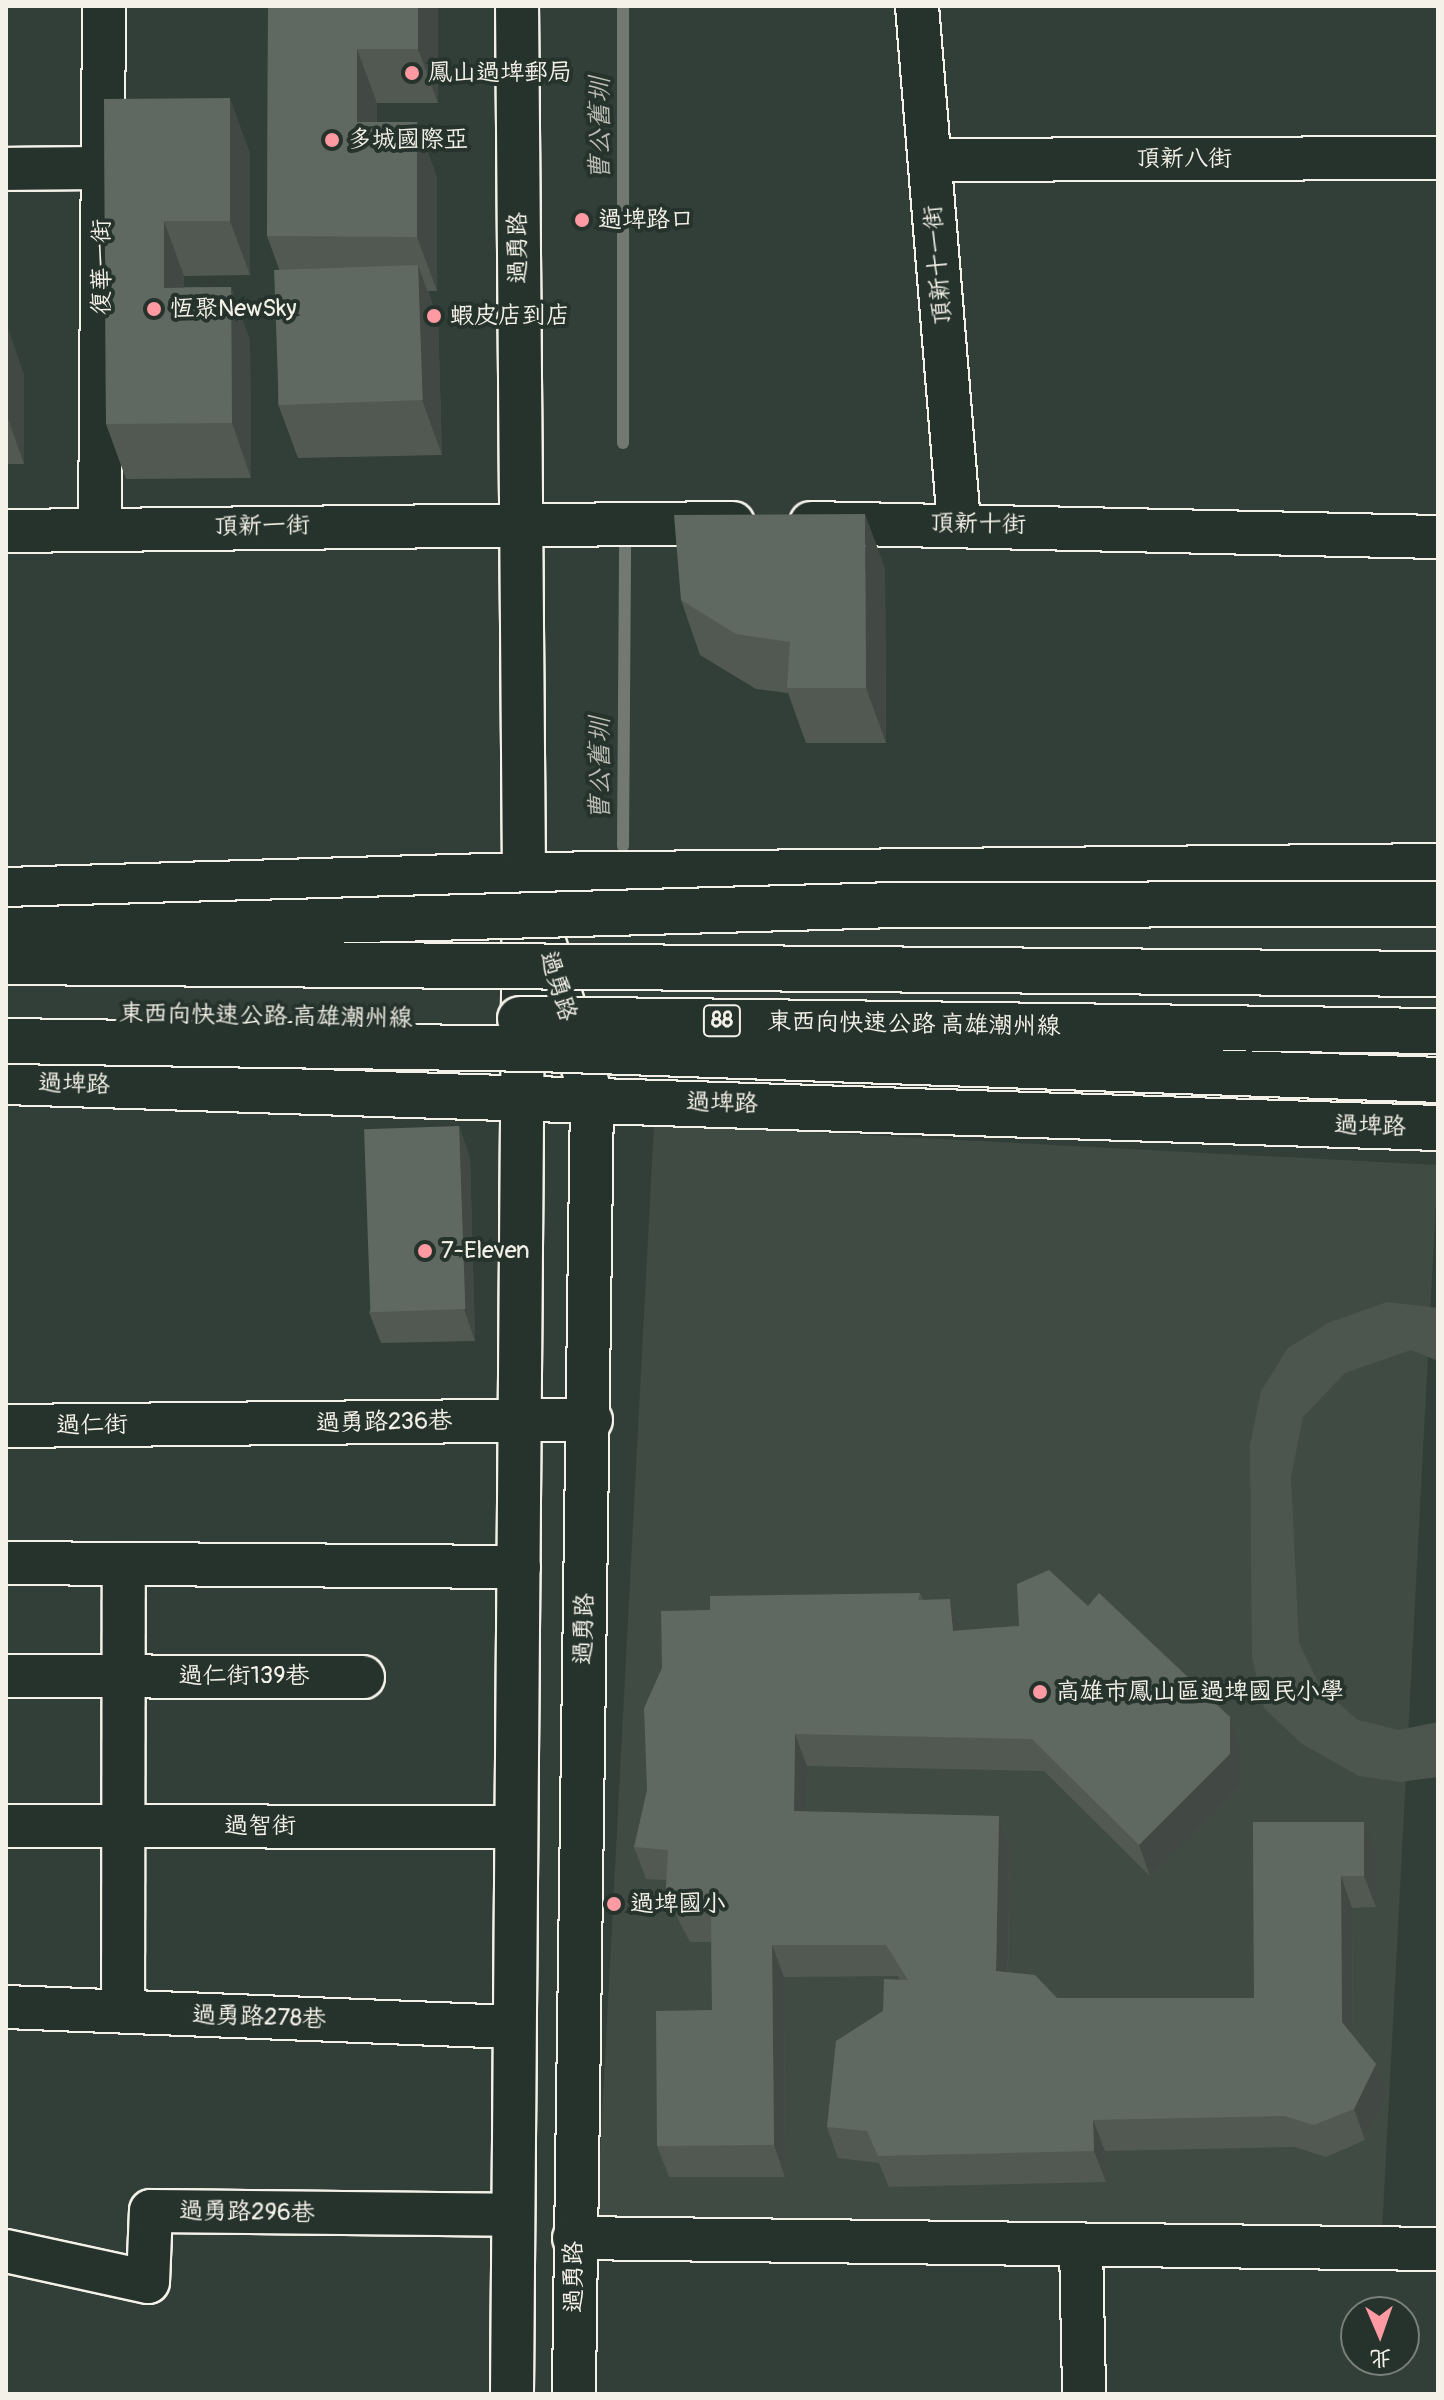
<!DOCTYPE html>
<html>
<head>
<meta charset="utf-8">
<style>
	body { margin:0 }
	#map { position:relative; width:1444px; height:2400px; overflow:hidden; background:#323e38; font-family:Pangolin,"LXGW WenKai TC",sans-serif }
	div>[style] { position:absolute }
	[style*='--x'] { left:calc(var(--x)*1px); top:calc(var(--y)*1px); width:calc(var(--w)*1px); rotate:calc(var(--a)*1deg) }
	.built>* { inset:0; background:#404b44; transform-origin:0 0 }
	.green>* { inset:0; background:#4c564f }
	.stream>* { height:12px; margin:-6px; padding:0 6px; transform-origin:6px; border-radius:6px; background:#727972 }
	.roads { filter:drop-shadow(2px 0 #f4f1e8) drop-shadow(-2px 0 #f4f1e8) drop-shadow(0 2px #f4f1e8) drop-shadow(0 -2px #f4f1e8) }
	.minor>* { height:42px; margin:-21px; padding:0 21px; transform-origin:21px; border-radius:21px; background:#26332d }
	.secondary>* { height:44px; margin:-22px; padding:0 22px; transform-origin:22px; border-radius:22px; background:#26332d }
	.bridges { filter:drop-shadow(2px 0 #f4f1e8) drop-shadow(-2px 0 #f4f1e8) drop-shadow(0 2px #f4f1e8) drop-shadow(0 -2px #f4f1e8) }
	.trunk-bridge>* { height:44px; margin:-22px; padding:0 22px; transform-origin:22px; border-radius:22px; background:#26332d }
	.wall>* { inset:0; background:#525953 }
	.shaded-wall>* { inset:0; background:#424944 }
	.building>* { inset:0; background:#5f6861; transform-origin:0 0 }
	.dots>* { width:22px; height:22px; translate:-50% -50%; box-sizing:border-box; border:4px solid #26332d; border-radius:50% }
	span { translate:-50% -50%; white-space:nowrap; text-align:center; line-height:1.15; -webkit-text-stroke:8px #26332d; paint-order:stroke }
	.shield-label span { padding:2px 6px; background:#26332d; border:2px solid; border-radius:6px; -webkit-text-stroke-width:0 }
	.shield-label { font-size:22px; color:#f4f1e8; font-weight:700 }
	.poi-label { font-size:24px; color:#f4f1e8 }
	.left { translate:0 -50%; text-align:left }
	.street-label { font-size:24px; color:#f4f1e8 }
	.water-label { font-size:26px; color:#babbb3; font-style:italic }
	.frame { position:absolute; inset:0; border:8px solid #f4f1e8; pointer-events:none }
	.north { position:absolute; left:1340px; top:2296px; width:80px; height:80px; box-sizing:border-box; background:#26332d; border:2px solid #787f78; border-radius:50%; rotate:178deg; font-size:22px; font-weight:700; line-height:32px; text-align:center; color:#f4f1e8 }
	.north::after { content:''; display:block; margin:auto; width:28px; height:36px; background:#ff9aa2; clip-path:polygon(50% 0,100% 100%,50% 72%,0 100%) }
</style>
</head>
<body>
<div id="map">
	<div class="built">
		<div style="left:654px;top:1124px;width:785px;height:1098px;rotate:3deg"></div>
	</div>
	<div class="green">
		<div style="clip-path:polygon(1387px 1302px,1438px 1308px,1438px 1361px,1411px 1350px,1345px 1373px,1303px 1417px,1291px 1477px,1299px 1643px,1321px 1688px,1358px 1720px,1399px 1730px,1438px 1722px,1438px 1777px,1400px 1782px,1359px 1776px,1302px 1744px,1264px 1708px,1252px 1658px,1250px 1445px,1261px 1391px,1288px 1348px,1328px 1323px)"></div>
	</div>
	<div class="stream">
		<div style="--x:623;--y:6;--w:437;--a:90"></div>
		<div style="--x:623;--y:846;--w:299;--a:-89.6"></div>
	</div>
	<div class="roads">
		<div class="minor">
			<div style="--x:917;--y:6;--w:519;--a:85.36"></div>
			<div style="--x:930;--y:160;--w:508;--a:-0.23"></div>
			<div style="--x:6;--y:169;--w:96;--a:-0.6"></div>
			<div style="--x:811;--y:523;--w:627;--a:1.28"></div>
			<div style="--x:100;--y:529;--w:523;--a:-89.56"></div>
			<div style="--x:6;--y:531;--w:727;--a:-0.63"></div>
			<div style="--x:542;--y:935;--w:170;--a:72.9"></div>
			<div style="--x:592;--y:1098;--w:1296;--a:90.8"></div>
			<div style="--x:6;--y:1426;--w:585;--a:-0.59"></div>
			<div style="--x:6;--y:1563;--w:513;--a:0.45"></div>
			<div style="--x:6;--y:1676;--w:357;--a:0.2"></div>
			<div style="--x:6;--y:1826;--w:507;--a:0.11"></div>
			<div style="--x:6;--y:2007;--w:507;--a:2.26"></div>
			<div style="--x:123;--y:2011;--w:447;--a:-89.9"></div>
			<div style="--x:574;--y:2238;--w:864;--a:0.73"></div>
			<div style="--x:1081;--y:2246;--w:148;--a:88.8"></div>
			<div style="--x:6;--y:2251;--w:145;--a:12.3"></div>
			<div style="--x:148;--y:2282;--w:71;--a:-87.6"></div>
			<div style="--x:151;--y:2211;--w:361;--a:0.6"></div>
			<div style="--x:512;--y:2394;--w:1519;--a:-89.55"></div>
			<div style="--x:524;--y:875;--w:869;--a:-90.46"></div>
		</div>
		<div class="secondary">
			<div style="--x:6;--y:890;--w:518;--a:-1.66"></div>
			<div style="--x:524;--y:875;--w:914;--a:-0.56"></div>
			<div style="--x:6;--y:1082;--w:1433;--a:1.84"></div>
		</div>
	</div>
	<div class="bridges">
		<div class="trunk-bridge">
			<div style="--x:6;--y:930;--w:889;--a:-1.61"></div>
			<div style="--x:895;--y:905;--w:543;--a:-0.11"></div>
			<div style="--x:6;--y:962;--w:1432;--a:0.48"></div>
			<div style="--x:520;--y:1019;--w:918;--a:0.75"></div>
			<div style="--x:6;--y:1041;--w:533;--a:0.86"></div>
			<div style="--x:539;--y:1049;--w:900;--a:1.97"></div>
		</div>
	</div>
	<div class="wall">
		<div style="clip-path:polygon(268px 6px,438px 6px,438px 103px,377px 103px,377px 122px,437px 177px,437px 291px,428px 291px,438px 320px,442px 455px,298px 458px,278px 404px,279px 269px,267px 236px)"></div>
		<div style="clip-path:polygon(104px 99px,250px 153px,250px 275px,184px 276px,184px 287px,231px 287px,250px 341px,251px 478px,126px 479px,106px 424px)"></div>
		<div style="clip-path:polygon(6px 324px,24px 375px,24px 464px,6px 464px)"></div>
		<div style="clip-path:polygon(885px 568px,886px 743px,806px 743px,788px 693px,756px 689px,700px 655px,681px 600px)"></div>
		<div style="clip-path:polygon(459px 1126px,470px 1158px,475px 1341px,381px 1343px,369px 1312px)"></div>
		<div style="clip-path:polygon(920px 1593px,923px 1600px,962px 1630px,1019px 1626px,1088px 1606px,1230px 1717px,1241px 1749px,1241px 1786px,1150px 1876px,1044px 1771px,807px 1766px,806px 1812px,999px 1816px,1010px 1847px,1008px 1972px,1057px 1998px,1254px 1998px,1253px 1822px,1376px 1853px,1376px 1907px,1352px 1908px,1353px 2036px,1376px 2064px,1388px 2096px,1365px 2140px,1326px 2157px,1295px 2147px,1105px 2151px,1106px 2182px,889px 2187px,879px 2163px,838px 2158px,827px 2127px,883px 2011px,900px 1980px,898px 1976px,784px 1977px,785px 2177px,669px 2177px,657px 2146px,712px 2010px,711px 1942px,690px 1942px,678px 1919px,666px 1888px,666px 1880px,646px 1879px,634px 1847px,710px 1610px)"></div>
	</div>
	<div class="shaded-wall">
		<div style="clip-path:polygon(418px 6px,438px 6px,438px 103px,418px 49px)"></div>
		<div style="clip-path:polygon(357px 49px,377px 103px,377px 177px,357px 122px)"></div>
		<div style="clip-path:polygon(230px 98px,250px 153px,250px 275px,230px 221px)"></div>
		<div style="clip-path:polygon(417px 122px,437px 177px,437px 291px,417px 237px)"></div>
		<div style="clip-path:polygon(164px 221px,184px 276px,184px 342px,164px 288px)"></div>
		<div style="clip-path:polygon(418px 265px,438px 320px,442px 455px,422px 400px)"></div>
		<div style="clip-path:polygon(231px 287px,250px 341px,251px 478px,232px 423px)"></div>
		<div style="clip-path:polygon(6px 324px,24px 375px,24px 464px,6px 413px)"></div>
		<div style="clip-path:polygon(865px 514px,885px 568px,886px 743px,866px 688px)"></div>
		<div style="clip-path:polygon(459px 1126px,470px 1158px,475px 1341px,464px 1309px)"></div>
		<div style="clip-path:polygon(950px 1599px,962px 1630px,953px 1631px)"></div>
		<div style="clip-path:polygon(1230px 1717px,1241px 1749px,1241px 1786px,1150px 1876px,1139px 1845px)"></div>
		<div style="clip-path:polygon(795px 1734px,807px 1766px,806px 1843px,794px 1811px)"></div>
		<div style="clip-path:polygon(999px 1816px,1010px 1847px,1007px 2003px,996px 1971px)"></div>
		<div style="clip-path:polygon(1364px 1822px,1376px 1853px,1376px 1907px,1364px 1876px)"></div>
		<div style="clip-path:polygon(1341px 1876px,1352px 1908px,1353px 2054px,1342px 2022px)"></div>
		<div style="clip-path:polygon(772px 1945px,784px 1977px,785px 2177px,774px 2145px)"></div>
		<div style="clip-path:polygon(1376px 2064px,1388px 2096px,1365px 2140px,1354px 2109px)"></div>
		<div style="clip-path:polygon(1093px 2120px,1105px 2151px,1106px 2182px,1094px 2151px)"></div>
	</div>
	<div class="building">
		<div style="clip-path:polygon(268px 6px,418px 6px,418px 49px,357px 49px,357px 122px,417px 122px,417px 237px,267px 236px)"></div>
		<div style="clip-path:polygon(230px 98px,230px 221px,164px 221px,164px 288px,231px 287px,232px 423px,106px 424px,104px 99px)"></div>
		<div style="left:418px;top:265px;width:135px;height:144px;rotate:88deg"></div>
		<div style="clip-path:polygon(865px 514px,866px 688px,787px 688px,790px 642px,736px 634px,681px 600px,674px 515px)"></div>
		<div style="left:459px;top:1126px;width:183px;height:95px;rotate:88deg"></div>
		<div style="clip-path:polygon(1049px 1570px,1088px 1606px,1099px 1593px,1230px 1717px,1230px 1754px,1139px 1845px,1032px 1739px,795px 1734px,794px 1811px,999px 1816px,996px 1971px,1035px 1975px,1057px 1998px,1254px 1998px,1253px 1822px,1364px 1822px,1364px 1876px,1341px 1876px,1342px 2022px,1376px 2064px,1354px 2109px,1314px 2125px,1284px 2116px,1093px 2120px,1094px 2151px,878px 2156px,867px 2131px,827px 2127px,836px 2041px,883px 2011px,884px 1979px,908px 1980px,886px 1945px,772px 1945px,774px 2145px,657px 2146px,656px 2011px,712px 2010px,711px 1911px,679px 1911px,666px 1888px,668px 1850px,634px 1847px,647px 1790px,644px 1708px,662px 1668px,661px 1611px,710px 1610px,710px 1596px,920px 1593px,918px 1600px,950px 1599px,953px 1631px,1019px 1626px,1017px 1584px)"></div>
	</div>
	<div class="dots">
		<div style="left:412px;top:73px;background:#ff9aa2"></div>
		<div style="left:332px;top:140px;background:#ff9aa2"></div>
		<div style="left:582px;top:220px;background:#ff9aa2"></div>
		<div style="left:154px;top:309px;background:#ff9aa2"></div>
		<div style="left:434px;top:316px;background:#ff9aa2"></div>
		<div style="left:425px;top:1251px;background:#ff9aa2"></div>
		<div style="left:1040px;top:1692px;background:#ff9aa2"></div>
		<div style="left:614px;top:1904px;background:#ff9aa2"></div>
	</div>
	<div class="shield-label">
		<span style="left:722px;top:1021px">88</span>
	</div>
	<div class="poi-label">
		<span class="left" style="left:428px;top:73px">鳳山過埤郵局</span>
		<span class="left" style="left:348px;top:140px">多城國際亞</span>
		<span class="left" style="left:598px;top:220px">過埤路口</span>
		<span class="left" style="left:170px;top:309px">恆聚NewSky</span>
		<span class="left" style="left:450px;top:316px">蝦皮店到店</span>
		<span class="left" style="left:441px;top:1251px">7-Eleven</span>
		<span class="left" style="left:1056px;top:1692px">高雄市鳳山區過埤國民小學</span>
		<span class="left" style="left:630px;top:1904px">過埤國小</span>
	</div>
	<div class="street-label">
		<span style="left:1184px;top:159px">頂新八街</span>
		<span style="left:518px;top:248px;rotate:-90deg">過勇路</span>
		<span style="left:938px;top:265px;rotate:-95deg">頂新十一街</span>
		<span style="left:102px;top:267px;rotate:-90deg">復華一街</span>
		<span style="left:978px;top:524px;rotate:1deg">頂新十街</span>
		<span style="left:262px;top:526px;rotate:-1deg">頂新一街</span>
		<span style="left:558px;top:986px;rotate:73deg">過勇路</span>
		<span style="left:266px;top:1016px;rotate:1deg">東西向快速公路 高雄潮州線</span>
		<span style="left:914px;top:1024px;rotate:1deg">東西向快速公路 高雄潮州線</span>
		<span style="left:74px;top:1084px;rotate:2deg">過埤路</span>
		<span style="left:722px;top:1103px;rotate:2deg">過埤路</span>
		<span style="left:1370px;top:1126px;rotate:2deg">過埤路</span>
		<span style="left:384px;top:1422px;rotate:-1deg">過勇路236巷</span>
		<span style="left:92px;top:1425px;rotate:-1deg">過仁街</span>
		<span style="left:584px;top:1629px;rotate:-88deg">過勇路</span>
		<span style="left:244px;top:1676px">過仁街139巷</span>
		<span style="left:260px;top:1826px">過智街</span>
		<span style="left:259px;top:2017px;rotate:2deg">過勇路278巷</span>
		<span style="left:247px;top:2212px;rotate:1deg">過勇路296巷</span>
		<span style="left:574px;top:2277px;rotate:-90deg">過勇路</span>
	</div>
	<div class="water-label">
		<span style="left:601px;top:129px;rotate:-90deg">曹公舊圳</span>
		<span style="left:601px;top:769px;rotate:-90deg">曹公舊圳</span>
	</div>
	<div class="frame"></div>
	<div class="north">北</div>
</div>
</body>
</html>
